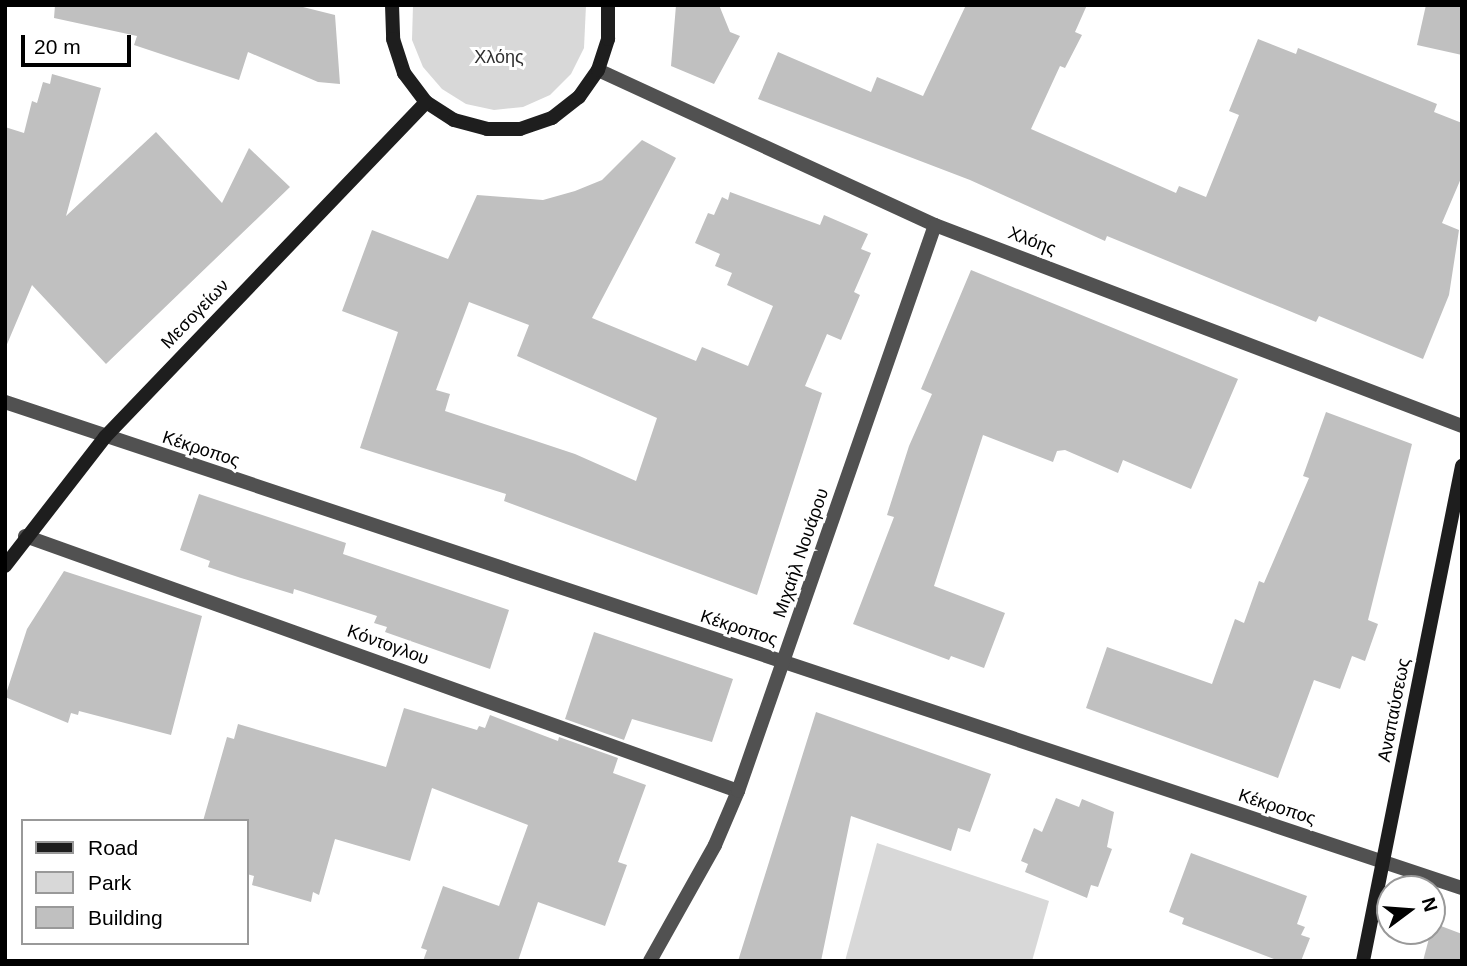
<!DOCTYPE html>
<html>
<head>
<meta charset="utf-8">
<style>
	body { margin:0 }
	#map { position:relative; width:1467px; height:966px; overflow:hidden; background:#fff; font-family:Arial,sans-serif }
	div>[style] { position:absolute }
	[style*='--x'] { left:calc(var(--x)*1px); top:calc(var(--y)*1px); width:calc(var(--w)*1px); rotate:calc(var(--a)*1deg) }
	.green>* { inset:0; background:#d8d8d8 }
	.building>* { inset:0; background:#c0c0c0 }
	.street>* { height:14px; margin:-7px; padding:0 7px; transform-origin:7px; border-radius:7px; background:#515151 }
	.secondary>* { height:14px; margin:-7px; padding:0 7px; transform-origin:7px; border-radius:7px; background:#1e1e1e }
	span { translate:-50% -50%; white-space:nowrap; text-align:center; line-height:1.15; -webkit-text-stroke:6px #fff; paint-order:stroke }
	.park-label { font-size:18px; color:#2f2f2f }
	.street-label { font-size:18px; color:#000 }
	.frame { position:absolute; inset:0; border:7px solid #000; pointer-events:none }
	.legend { position:absolute; left:21px; top:819px; width:228px; height:126px; box-sizing:border-box; background:#fff; border:2px solid #999; margin:0; padding:9px 12px; list-style:none; font-size:21px; color:#000 }
	.legend li { display:flex; align-items:center; gap:14px; height:35px }
	.legend b { width:35px; border:2px solid #999 }
	.north { position:absolute; left:1376px; top:875px; width:70px; height:70px; box-sizing:border-box; background:#fff; border:2px solid #999; border-radius:50%; rotate:74deg; font-size:19px; font-weight:700; line-height:28px; text-align:center; color:#000 }
	.north::after { content:''; display:block; margin:auto; width:24px; height:32px; background:#000; clip-path:polygon(50% 0,100% 100%,50% 72%,0 100%) }
	.scale { position:absolute; left:21px; top:35px; width:110px; height:32px; box-sizing:border-box; border:4px solid #000; border-top:0; padding-left:9px; font-size:21px; line-height:24px; white-space:nowrap; color:#000; -webkit-text-stroke:5px #fff; paint-order:stroke }
</style>
</head>
<body>
<div id="map">
	<div class="green">
		<div style="clip-path:polygon(413px 5px,586px 5px,584px 48px,571px 74px,550px 95px,523px 107px,494px 110px,466px 104px,442px 89px,423px 67px,412px 40px)"></div>
		<div style="clip-path:polygon(877px 843px,1049px 901px,1032px 961px,845px 961px)"></div>
	</div>
	<div class="building">
		<div style="clip-path:polygon(55px 5px,295px 5px,335px 15px,340px 84px,318px 82px,248px 52px,239px 80px,134px 45px,137px 36px,54px 18px)"></div>
		<div style="clip-path:polygon(676px 5px,719px 5px,730px 32px,740px 36px,714px 84px,671px 66px)"></div>
		<div style="clip-path:polygon(966px 5px,1087px 5px,1075px 32px,1082px 35px,1065px 68px,1060px 66px,1031px 129px,1176px 193px,1179px 186px,1206px 197px,1239px 115px,1229px 111px,1258px 39px,1296px 54px,1298px 48px,1437px 104px,1434px 112px,1462px 123px,1462px 176px,1442px 223px,1459px 230px,1449px 295px,1423px 359px,1319px 316px,1316px 322px,1107px 236px,1105px 241px,970px 180px,758px 99px,778px 52px,871px 92px,877px 77px,923px 96px)"></div>
		<div style="clip-path:polygon(1426px 5px,1462px 5px,1462px 55px,1417px 45px)"></div>
		<div style="clip-path:polygon(52px 74px,101px 88px,66px 216px,156px 132px,222px 203px,249px 148px,290px 187px,106px 364px,32px 285px,5px 349px,5px 127px,24px 133px,32px 101px,37px 103px,43px 82px,50px 84px)"></div>
		<div style="clip-path:polygon(evenodd,642px 140px,676px 158px,592px 318px,696px 361px,702px 347px,748px 366px,773px 306px,727px 285px,732px 273px,715px 266px,720px 254px,695px 243px,708px 213px,714px 215px,722px 197px,728px 200px,730px 192px,820px 225px,824px 215px,868px 234px,861px 249px,871px 253px,854px 292px,860px 295px,841px 340px,827px 334px,805px 386px,822px 393px,757px 595px,504px 501px,506px 494px,360px 448px,398px 332px,342px 311px,372px 230px,448px 259px,477px 195px,543px 200px,575px 191px,602px 180px,642px 140px,469px 302px,529px 325px,517px 356px,657px 418px,636px 481px,575px 454px,445px 411px,450px 394px,436px 390px,469px 302px)"></div>
		<div style="clip-path:polygon(971px 270px,1238px 379px,1191px 489px,1123px 460px,1118px 473px,1065px 450px,1057px 451px,1053px 462px,983px 435px,934px 586px,1005px 613px,984px 668px,951px 656px,949px 660px,853px 624px,894px 517px,887px 515px,909px 446px,932px 394px,921px 389px)"></div>
		<div style="clip-path:polygon(1326px 412px,1412px 444px,1368px 620px,1378px 624px,1365px 661px,1352px 656px,1340px 689px,1314px 680px,1278px 778px,1086px 708px,1107px 647px,1212px 684px,1235px 619px,1244px 623px,1259px 581px,1264px 583px,1309px 478px,1303px 476px)"></div>
		<div style="clip-path:polygon(199px 494px,346px 543px,343px 554px,509px 610px,490px 669px,385px 632px,387px 627px,374px 623px,377px 616px,294px 589px,293px 594px,241px 578px,208px 567px,210px 561px,180px 550px)"></div>
		<div style="clip-path:polygon(64px 571px,202px 616px,171px 735px,79px 711px,78px 715px,71px 713px,68px 723px,5px 697px,27px 629px)"></div>
		<div style="clip-path:polygon(594px 632px,733px 679px,712px 742px,632px 719px,624px 740px,565px 719px)"></div>
		<div style="clip-path:polygon(404px 708px,477px 730px,479px 726px,485px 728px,490px 715px,558px 741px,559px 737px,618px 758px,613px 773px,646px 785px,618px 862px,627px 865px,605px 926px,538px 902px,518px 961px,423px 961px,427px 950px,421px 948px,443px 886px,499px 906px,528px 825px,432px 788px,410px 861px,335px 839px,319px 895px,313px 892px,311px 902px,252px 885px,254px 876px,247px 874px,247px 821px,203px 821px,227px 737px,234px 739px,238px 724px,386px 767px)"></div>
		<div style="clip-path:polygon(816px 712px,991px 774px,970px 832px,958px 828px,951px 851px,851px 816px,821px 961px,738px 961px)"></div>
		<div style="clip-path:polygon(1056px 798px,1079px 807px,1082px 799px,1114px 812px,1107px 847px,1112px 849px,1098px 887px,1091px 885px,1087px 898px,1025px 872px,1028px 864px,1021px 861px,1034px 828px,1042px 832px)"></div>
		<div style="clip-path:polygon(1191px 853px,1307px 896px,1297px 924px,1305px 927px,1301px 935px,1310px 938px,1301px 961px,1279px 961px,1182px 924px,1184px 918px,1169px 912px)"></div>
		<div style="clip-path:polygon(1433px 923px,1462px 934px,1462px 961px,1423px 961px)"></div>
	</div>
	<div class="street">
		<div style="--x:598;--y:70;--w:371;--a:24.7"></div>
		<div style="--x:935;--y:225;--w:564;--a:20.88"></div>
		<div style="--x:5;--y:402;--w:1536;--a:18.45"></div>
		<div style="--x:25;--y:536;--w:757;--a:19.68"></div>
		<div style="--x:650;--y:961;--w:133;--a:-60.7"></div>
		<div style="--x:715;--y:845;--w:59;--a:-66.9"></div>
		<div style="--x:738;--y:791;--w:599;--a:-70.81"></div>
	</div>
	<div class="secondary">
		<div style="--x:392;--y:5;--w:34;--a:88"></div>
		<div style="--x:393;--y:39;--w:36;--a:72"></div>
		<div style="--x:404;--y:73;--w:36;--a:53"></div>
		<div style="--x:426;--y:102;--w:33;--a:33"></div>
		<div style="--x:454;--y:120;--w:34;--a:15"></div>
		<div style="--x:487;--y:129;--w:33;--a:0"></div>
		<div style="--x:520;--y:129;--w:34;--a:-19"></div>
		<div style="--x:552;--y:118;--w:34;--a:-38"></div>
		<div style="--x:579;--y:97;--w:33;--a:-55"></div>
		<div style="--x:598;--y:70;--w:33;--a:-72"></div>
		<div style="--x:608;--y:39;--w:34;--a:-90"></div>
		<div style="--x:5;--y:566;--w:163;--a:-52.2"></div>
		<div style="--x:105;--y:437;--w:464;--a:-46.2"></div>
		<div style="--x:1363;--y:961;--w:505;--a:-78.69"></div>
	</div>
	<div class="park-label">
		<span style="left:499px;top:57px">Χλόης</span>
	</div>
	<div class="street-label">
		<span style="left:1032px;top:241px;rotate:21deg">Χλόης</span>
		<span style="left:195px;top:314px;rotate:-46deg">Μεσογείων</span>
		<span style="left:201px;top:449px;rotate:18deg">Κέκροπος</span>
		<span style="left:801px;top:553px;rotate:-71deg">Μιχαήλ Νουάρου</span>
		<span style="left:739px;top:628px;rotate:18deg">Κέκροπος</span>
		<span style="left:388px;top:645px;rotate:20deg">Κόντογλου</span>
		<span style="left:1394px;top:710px;rotate:-79deg">Αναπαύσεως</span>
		<span style="left:1277px;top:807px;rotate:18deg">Κέκροπος</span>
	</div>
	<div class="frame"></div>
	<ul class="legend">
	<li><b style="height:9px;background:#1e1e1e"></b>Road</li>
	<li><b style="height:19px;background:#d8d8d8"></b>Park</li>
	<li><b style="height:19px;background:#c0c0c0"></b>Building</li>
	</ul>
	<div class="north">N</div>
	<div class="scale">20 m</div>
</div>
</body>
</html>
